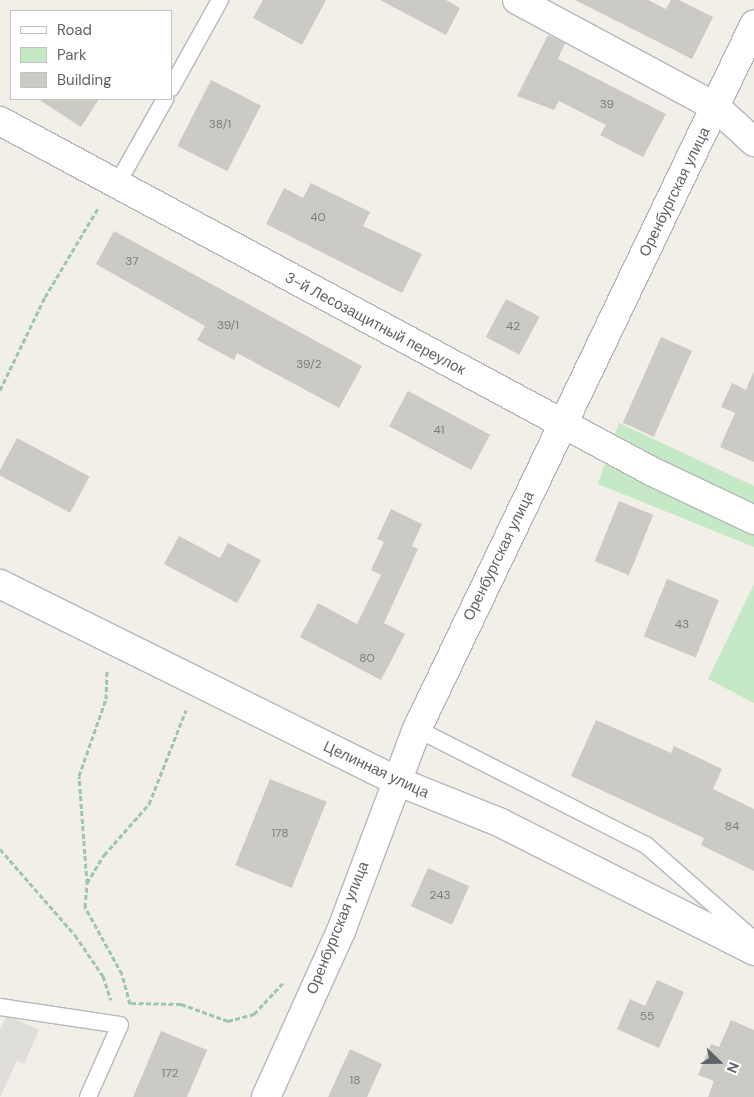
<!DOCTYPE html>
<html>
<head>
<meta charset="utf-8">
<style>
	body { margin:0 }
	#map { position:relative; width:754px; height:1097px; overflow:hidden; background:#f1efe8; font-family:"DM Sans",sans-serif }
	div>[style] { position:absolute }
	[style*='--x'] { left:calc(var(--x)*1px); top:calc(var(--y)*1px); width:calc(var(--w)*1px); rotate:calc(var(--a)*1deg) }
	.industrial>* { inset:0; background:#e0deda }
	.green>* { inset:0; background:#c5e8c5 }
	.building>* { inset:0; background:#cccac5; transform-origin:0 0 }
	.path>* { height:3px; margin-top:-1.5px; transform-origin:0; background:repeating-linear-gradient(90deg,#9cc7a9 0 5px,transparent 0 7.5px) }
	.roads { filter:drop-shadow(1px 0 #b5b8bc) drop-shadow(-1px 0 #b5b8bc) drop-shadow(0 1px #b5b8bc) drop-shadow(0 -1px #b5b8bc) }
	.service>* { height:16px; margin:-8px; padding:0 8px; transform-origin:8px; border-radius:8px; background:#fff }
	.minor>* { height:28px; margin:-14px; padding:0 14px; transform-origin:14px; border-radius:14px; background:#fff }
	span { translate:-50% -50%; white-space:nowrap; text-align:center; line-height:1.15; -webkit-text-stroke:4px #fff; paint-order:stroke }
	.number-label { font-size:12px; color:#7a7d7f }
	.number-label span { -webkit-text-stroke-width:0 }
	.street-label { font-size:15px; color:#5f6368 }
	.legend { position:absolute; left:10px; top:10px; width:162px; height:90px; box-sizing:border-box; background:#fff; border:1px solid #bfc1c3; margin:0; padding:6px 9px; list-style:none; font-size:15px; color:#5f6368 }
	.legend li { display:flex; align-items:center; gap:10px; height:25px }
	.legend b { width:25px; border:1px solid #bfc1c3 }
	.north { position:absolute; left:694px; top:1037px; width:50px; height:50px; -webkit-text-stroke:4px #fff; paint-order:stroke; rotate:112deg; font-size:14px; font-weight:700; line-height:20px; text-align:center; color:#5f6368 }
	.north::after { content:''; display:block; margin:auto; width:18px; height:22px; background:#5f6368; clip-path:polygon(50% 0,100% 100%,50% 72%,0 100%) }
</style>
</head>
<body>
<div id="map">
	<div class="industrial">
		<div style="clip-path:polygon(7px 1015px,39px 1030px,24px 1064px,17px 1061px,0 1097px,0 1030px)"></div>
	</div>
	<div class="green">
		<div style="clip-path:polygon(619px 423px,754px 486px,754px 547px,598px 484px)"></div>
		<div style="clip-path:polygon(754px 584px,754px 703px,708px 679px)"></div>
	</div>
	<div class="building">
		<div style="clip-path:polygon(263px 0,326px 0,302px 45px,253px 18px)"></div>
		<div style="clip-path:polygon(380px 0,446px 0,460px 8px,446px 35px)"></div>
		<div style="clip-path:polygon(575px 0,648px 0,666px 9px,671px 0,679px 0,713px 17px,692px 59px)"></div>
		<div style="clip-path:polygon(548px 35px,565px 43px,558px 59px,666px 114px,643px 157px,600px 135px,606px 125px,559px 101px,554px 110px,517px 96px)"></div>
		<div style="left:211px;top:80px;width:56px;height:74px;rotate:27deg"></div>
		<div style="clip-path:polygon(38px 99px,99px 99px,81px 127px)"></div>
		<div style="clip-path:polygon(311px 183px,370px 212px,363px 226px,422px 254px,402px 293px,266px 224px,284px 188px,303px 198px)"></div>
		<div style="clip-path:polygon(114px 231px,362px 366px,339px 408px,237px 353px,234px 360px,197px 340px,205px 326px,96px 264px)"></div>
		<div style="left:506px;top:299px;width:38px;height:43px;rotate:28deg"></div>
		<div style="left:661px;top:337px;width:34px;height:94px;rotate:24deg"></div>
		<div style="clip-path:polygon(754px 371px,754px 462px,720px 447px,735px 413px,721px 407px,732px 383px,746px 390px)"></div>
		<div style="left:408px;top:391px;width:93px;height:40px;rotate:28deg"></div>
		<div style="left:17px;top:438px;width:82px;height:41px;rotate:28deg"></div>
		<div style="left:619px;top:501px;width:37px;height:65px;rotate:22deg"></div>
		<div style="clip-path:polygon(391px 509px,422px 524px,412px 546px,418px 549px,384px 623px,405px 634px,381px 680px,300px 637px,318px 603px,357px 624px,381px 575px,371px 570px,384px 542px,377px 539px)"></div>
		<div style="clip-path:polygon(179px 536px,220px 558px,228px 543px,261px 560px,237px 603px,164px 564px)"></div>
		<div style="left:667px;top:579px;width:56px;height:62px;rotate:22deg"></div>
		<div style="clip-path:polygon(596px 720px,671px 753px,674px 746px,722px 769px,713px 789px,754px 809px,754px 871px,701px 845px,704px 838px,571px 776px)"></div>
		<div style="left:270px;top:779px;width:61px;height:93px;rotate:22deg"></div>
		<div style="left:428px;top:868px;width:45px;height:42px;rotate:24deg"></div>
		<div style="clip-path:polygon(657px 980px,684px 992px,659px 1048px,617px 1029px,630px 999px,645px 1006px)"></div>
		<div style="clip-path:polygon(731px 1020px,754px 1030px,754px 1097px,708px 1097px,714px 1081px,698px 1075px,711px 1044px,719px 1047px)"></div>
		<div style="clip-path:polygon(161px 1031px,207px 1050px,187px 1097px,133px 1097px)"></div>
		<div style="clip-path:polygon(350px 1049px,382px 1064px,367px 1097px,328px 1097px)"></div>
	</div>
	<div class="path">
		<div style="--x:0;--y:390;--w:103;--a:-64.2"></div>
		<div style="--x:45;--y:297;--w:104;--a:-59.2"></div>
		<div style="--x:0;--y:849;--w:114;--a:48.9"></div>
		<div style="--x:75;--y:935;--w:50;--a:55.7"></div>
		<div style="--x:103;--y:976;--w:25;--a:72"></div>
		<div style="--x:87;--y:883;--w:107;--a:-94.3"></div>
		<div style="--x:79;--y:776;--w:82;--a:-70.7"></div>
		<div style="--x:106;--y:699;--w:29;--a:-88"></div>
		<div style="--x:131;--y:1003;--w:50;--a:1.1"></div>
		<div style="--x:181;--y:1004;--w:50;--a:19.9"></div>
		<div style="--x:228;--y:1021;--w:27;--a:-15"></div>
		<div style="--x:254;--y:1014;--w:42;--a:-46.9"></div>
		<div style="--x:130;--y:1004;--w:31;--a:-105"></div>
		<div style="--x:122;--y:974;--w:77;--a:-118.9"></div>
		<div style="--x:85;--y:907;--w:24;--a:-85"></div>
		<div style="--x:87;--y:883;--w:33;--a:-59"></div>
		<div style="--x:104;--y:855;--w:68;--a:-48.6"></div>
		<div style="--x:149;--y:804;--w:101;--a:-68.5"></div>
	</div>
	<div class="roads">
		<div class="service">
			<div style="--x:171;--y:88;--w:101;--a:-60.9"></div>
			<div style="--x:117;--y:184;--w:98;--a:-60.5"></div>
			<div style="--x:417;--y:729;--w:257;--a:26.9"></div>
			<div style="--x:646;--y:845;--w:144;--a:41.3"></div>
			<div style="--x:0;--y:1007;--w:121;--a:8.5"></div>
			<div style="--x:120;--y:1025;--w:79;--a:114"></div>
		</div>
		<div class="minor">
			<div style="--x:517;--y:0;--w:226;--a:28.3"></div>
			<div style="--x:716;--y:107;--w:52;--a:42.6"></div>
			<div style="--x:0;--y:121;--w:739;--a:28.26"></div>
			<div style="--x:651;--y:471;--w:114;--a:25.4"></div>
			<div style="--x:0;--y:584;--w:440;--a:26.4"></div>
			<div style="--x:394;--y:780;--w:113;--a:21.8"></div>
			<div style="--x:499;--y:822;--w:286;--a:26.8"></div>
			<div style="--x:266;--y:1097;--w:182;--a:-65.7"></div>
			<div style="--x:341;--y:931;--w:216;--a:-69.4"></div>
			<div style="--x:417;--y:729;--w:781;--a:-64.42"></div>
		</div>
	</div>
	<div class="number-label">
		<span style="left:607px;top:105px">39</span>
		<span style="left:220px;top:125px">38/1</span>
		<span style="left:318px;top:218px">40</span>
		<span style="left:132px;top:262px">37</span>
		<span style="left:228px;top:326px">39/1</span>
		<span style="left:513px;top:327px">42</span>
		<span style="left:309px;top:365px">39/2</span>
		<span style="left:439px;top:431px">41</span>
		<span style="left:682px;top:625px">43</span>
		<span style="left:367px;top:659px">80</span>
		<span style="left:732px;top:827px">84</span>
		<span style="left:280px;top:834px">178</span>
		<span style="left:440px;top:896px">243</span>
		<span style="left:647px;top:1017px">55</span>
		<span style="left:170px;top:1074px">172</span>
		<span style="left:355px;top:1081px">18</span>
	</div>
	<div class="street-label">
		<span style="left:675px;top:192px;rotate:-64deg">Оренбургская улица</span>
		<span style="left:375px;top:324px;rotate:28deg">3-й Лесозащитный переулок</span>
		<span style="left:499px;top:556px;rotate:-64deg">Оренбургская улица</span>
		<span style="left:376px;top:770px;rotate:25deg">Целинная улица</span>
		<span style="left:338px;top:928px;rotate:-68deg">Оренбургская улица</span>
	</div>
	<ul class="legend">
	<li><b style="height:6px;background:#fff"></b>Road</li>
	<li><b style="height:14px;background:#c5e8c5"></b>Park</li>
	<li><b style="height:14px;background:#cccac5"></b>Building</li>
	</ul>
	<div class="north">N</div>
</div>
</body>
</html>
